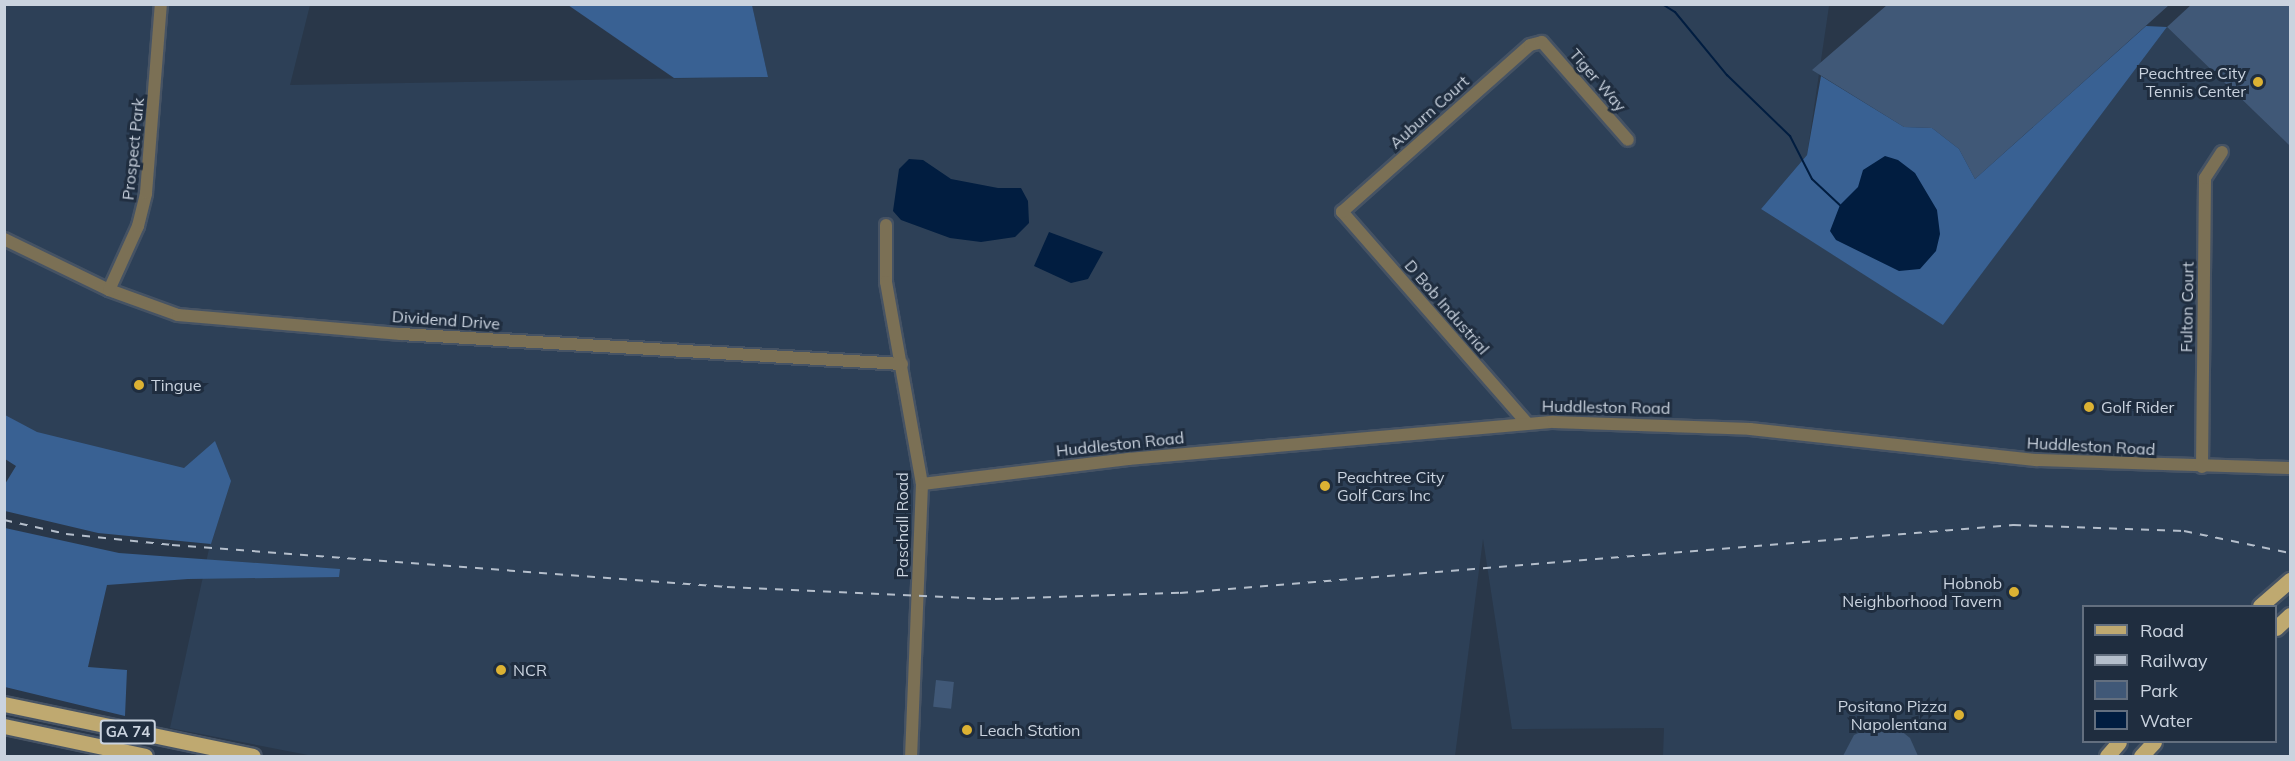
<!DOCTYPE html>
<html>
<head>
<meta charset="utf-8">
<style>
	body { margin:0 }
	#map { position:relative; width:2295px; height:761px; overflow:hidden; background:#293749; font-family:Mulish,sans-serif }
	div>[style] { position:absolute }
	[style*='--x'] { left:calc(var(--x)*1px); top:calc(var(--y)*1px); width:calc(var(--w)*1px); rotate:calc(var(--a)*1deg) }
	.built>* { inset:0; background:#2d4057 }
	.green>* { inset:0; background:#405877; transform-origin:0 0 }
	.forest>* { inset:0; background:#396193 }
	.water>* { inset:0; background:#011d40 }
	.stream>* { height:2px; margin:-1px; padding:0 1px; transform-origin:1px; border-radius:1px; background:#011d40 }
	.roads { filter:drop-shadow(2px 0 #465364) drop-shadow(-2px 0 #465364) drop-shadow(0 2px #465364) drop-shadow(0 -2px #465364) }
	.minor>* { height:12px; margin:-6px; padding:0 6px; transform-origin:6px; border-radius:6px; background:#7b7055 }
	.major>* { height:15px; margin:-7.5px; padding:0 7.5px; transform-origin:7.5px; border-radius:7.5px; background:#bfa970 }
	.rail>* { height:2px; margin-top:-1px; transform-origin:0; background:repeating-linear-gradient(90deg,#b4becb 0 8px,transparent 0 16px) }
	.dots>* { width:16px; height:16px; translate:-50% -50%; box-sizing:border-box; border:3px solid #1f2d3f; border-radius:50% }
	span { translate:-50% -50%; white-space:nowrap; text-align:center; line-height:1.15; -webkit-text-stroke:6px #1f2d3f; paint-order:stroke }
	.shield-label span { padding:2px 4px; background:#1f2d3f; border:2px solid; border-radius:4px; -webkit-text-stroke-width:0 }
	.shield-label { font-size:15px; color:#cad3df; font-weight:700 }
	.poi-label { font-size:16px; color:#cad3df }
	.right { translate:-100% -50%; text-align:right }
	.left { translate:0 -50%; text-align:left }
	.street-label { font-size:16px; color:#cad3df }
	.frame { position:absolute; inset:0; border:6px solid #cad3df; pointer-events:none }
	.legend { position:absolute; left:2082px; top:605px; width:195px; height:138px; box-sizing:border-box; background:#1f2d3f; border:2px solid #636f7f; margin:0; padding:8px 10px; list-style:none; font-size:18px; color:#cad3df }
	.legend li { display:flex; align-items:center; gap:12px; height:30px }
	.legend b { width:30px; border:2px solid #636f7f }
</style>
</head>
<body>
<div id="map">
	<div class="built">
		<div style="clip-path:polygon(evenodd,4px 5px,310px 5px,290px 85px,768px 77px,752px 5px,1825px 5px,1829px 6px,1807px 155px,1761px 209px,1943px 324px,2167px 27px,2290px 146px,2290px 756px,1663px 756px,1664px 728px,1512px 729px,1483px 539px,1455px 756px,313px 756px,170px 728px,224px 480px,46px 449px,5px 423px,4px 5px,2084px 606px,2276px 606px,2276px 742px,2084px 742px,2084px 606px)"></div>
	</div>
	<div class="green">
		<div style="clip-path:polygon(2192px 4px,2290px 5px,2290px 146px,2167px 27px)"></div>
		<div style="clip-path:polygon(1887px 5px,2169px 5px,1975px 179px,1959px 149px,1932px 128px,1904px 127px,1812px 70px)"></div>
		<div style="left:936px;top:680px;width:18px;height:27px;rotate:6deg"></div>
		<div style="clip-path:polygon(1876px 725px,1900px 730px,1910px 738px,1918px 756px,1843px 756px,1854px 735px)"></div>
	</div>
	<div class="forest">
		<div style="clip-path:polygon(568px 5px,752px 5px,768px 77px,674px 78px)"></div>
		<div style="clip-path:polygon(2146px 26px,2167px 27px,1943px 325px,1761px 209px,1807px 155px,1821px 76px,1904px 127px,1932px 128px,1959px 149px,1975px 179px)"></div>
		<div style="clip-path:polygon(5px 415px,37px 432px,184px 468px,215px 441px,231px 481px,211px 544px,98px 533px,5px 511px,5px 484px,16px 466px,5px 459px)"></div>
		<div style="clip-path:polygon(5px 528px,119px 553px,340px 569px,339px 577px,188px 579px,107px 585px,88px 667px,127px 670px,125px 716px,5px 687px)"></div>
	</div>
	<div class="water">
		<div style="clip-path:polygon(1885px 156px,1898px 160px,1915px 173px,1937px 210px,1940px 234px,1936px 251px,1920px 269px,1899px 271px,1836px 240px,1830px 231px,1840px 205px,1858px 187px,1863px 170px)"></div>
		<div style="clip-path:polygon(909px 159px,923px 160px,951px 179px,998px 188px,1021px 188px,1028px 201px,1029px 223px,1015px 237px,981px 242px,950px 238px,901px 220px,893px 211px,899px 169px)"></div>
		<div style="clip-path:polygon(1049px 232px,1103px 252px,1088px 279px,1071px 283px,1034px 266px)"></div>
	</div>
	<div class="stream">
		<div style="--x:1662;--y:4;--w:15;--a:32"></div>
		<div style="--x:1675;--y:12;--w:82;--a:50.5"></div>
		<div style="--x:1727;--y:75;--w:88;--a:44.1"></div>
		<div style="--x:1790;--y:136;--w:48;--a:62.9"></div>
		<div style="--x:1812;--y:179;--w:38;--a:43"></div>
	</div>
	<div class="roads">
		<div class="minor">
			<div style="--x:886;--y:225;--w:57;--a:90"></div>
			<div style="--x:886;--y:282;--w:205;--a:79.9"></div>
			<div style="--x:922;--y:484;--w:272;--a:92.3"></div>
			<div style="--x:4;--y:239;--w:117;--a:25.9"></div>
			<div style="--x:109;--y:290;--w:73;--a:19.9"></div>
			<div style="--x:178;--y:315;--w:224;--a:4.9"></div>
			<div style="--x:401;--y:334;--w:502;--a:3.43"></div>
			<div style="--x:109;--y:290;--w:70;--a:-65.6"></div>
			<div style="--x:138;--y:226;--w:34;--a:-76"></div>
			<div style="--x:146;--y:193;--w:190;--a:-85.5"></div>
			<div style="--x:1527;--y:423;--w:281;--a:-131.2"></div>
			<div style="--x:1342;--y:212;--w:251;--a:-41.6"></div>
			<div style="--x:1530;--y:45;--w:12;--a:-14"></div>
			<div style="--x:1542;--y:42;--w:130;--a:48.7"></div>
			<div style="--x:2202;--y:467;--w:289;--a:-89.4"></div>
			<div style="--x:2205;--y:178;--w:31;--a:-57"></div>
			<div style="--x:922;--y:484;--w:208;--a:-6.9"></div>
			<div style="--x:1128;--y:459;--w:427;--a:-5"></div>
			<div style="--x:1553;--y:422;--w:197;--a:2"></div>
			<div style="--x:1750;--y:429;--w:289;--a:6.2"></div>
			<div style="--x:2037;--y:460;--w:253;--a:1.8"></div>
		</div>
		<div class="major">
			<div style="--x:2260;--y:606;--w:40;--a:-41"></div>
			<div style="--x:2276;--y:628;--w:19;--a:-43"></div>
			<div style="--x:4;--y:704;--w:254;--a:11.8"></div>
			<div style="--x:4;--y:726;--w:144;--a:12"></div>
			<div style="--x:2107;--y:756;--w:18;--a:-49"></div>
			<div style="--x:2141;--y:756;--w:19;--a:-47"></div>
		</div>
	</div>
	<div class="rail">
		<div style="--x:4;--y:520;--w:64;--a:12.7"></div>
		<div style="--x:66;--y:534;--w:107;--a:5.9"></div>
		<div style="--x:172;--y:545;--w:557;--a:4.33"></div>
		<div style="--x:727;--y:587;--w:268;--a:2.6"></div>
		<div style="--x:995;--y:599;--w:185;--a:-1.9"></div>
		<div style="--x:1180;--y:593;--w:836;--a:-4.67"></div>
		<div style="--x:2013;--y:525;--w:171;--a:2"></div>
		<div style="--x:2184;--y:531;--w:108;--a:11.7"></div>
	</div>
	<div class="dots">
		<div style="left:2258px;top:82px;background:#dcb233"></div>
		<div style="left:139px;top:385px;background:#dcb233"></div>
		<div style="left:2089px;top:407px;background:#dcb233"></div>
		<div style="left:1325px;top:486px;background:#dcb233"></div>
		<div style="left:2014px;top:592px;background:#dcb233"></div>
		<div style="left:501px;top:670px;background:#dcb233"></div>
		<div style="left:1959px;top:715px;background:#dcb233"></div>
		<div style="left:967px;top:730px;background:#dcb233"></div>
	</div>
	<div class="shield-label">
		<span style="left:128px;top:732px">GA 74</span>
	</div>
	<div class="poi-label">
		<span class="right" style="left:2246px;top:82px">Peachtree City<br>Tennis Center</span>
		<span class="left" style="left:151px;top:385px">Tingue</span>
		<span class="left" style="left:2101px;top:407px">Golf Rider</span>
		<span class="left" style="left:1337px;top:486px">Peachtree City<br>Golf Cars Inc</span>
		<span class="right" style="left:2002px;top:592px">Hobnob<br>Neighborhood Tavern</span>
		<span class="left" style="left:513px;top:670px">NCR</span>
		<span class="right" style="left:1947px;top:715px">Positano Pizza<br>Napolentana</span>
		<span class="left" style="left:979px;top:730px">Leach Station</span>
	</div>
	<div class="street-label">
		<span style="left:1598px;top:80px;rotate:49deg">Tiger Way</span>
		<span style="left:1429px;top:112px;rotate:-42deg">Auburn Court</span>
		<span style="left:133px;top:149px;rotate:-84deg">Prospect Park</span>
		<span style="left:1447px;top:307px;rotate:49deg">D Bob Industrial</span>
		<span style="left:2187px;top:307px;rotate:-89deg">Fulton Court</span>
		<span style="left:446px;top:320px;rotate:4deg">Dividend Drive</span>
		<span style="left:1606px;top:407px;rotate:1deg">Huddleston Road</span>
		<span style="left:1120px;top:444px;rotate:-6deg">Huddleston Road</span>
		<span style="left:2091px;top:446px;rotate:3deg">Huddleston Road</span>
		<span style="left:902px;top:525px;rotate:-90deg">Paschall Road</span>
	</div>
	<div class="frame"></div>
	<ul class="legend">
	<li><b style="height:8px;background:#bfa970"></b>Road</li>
	<li><b style="height:8px;background:#b4becb"></b>Railway</li>
	<li><b style="height:16px;background:#405877"></b>Park</li>
	<li><b style="height:16px;background:#011d40"></b>Water</li>
	</ul>
</div>
</body>
</html>
